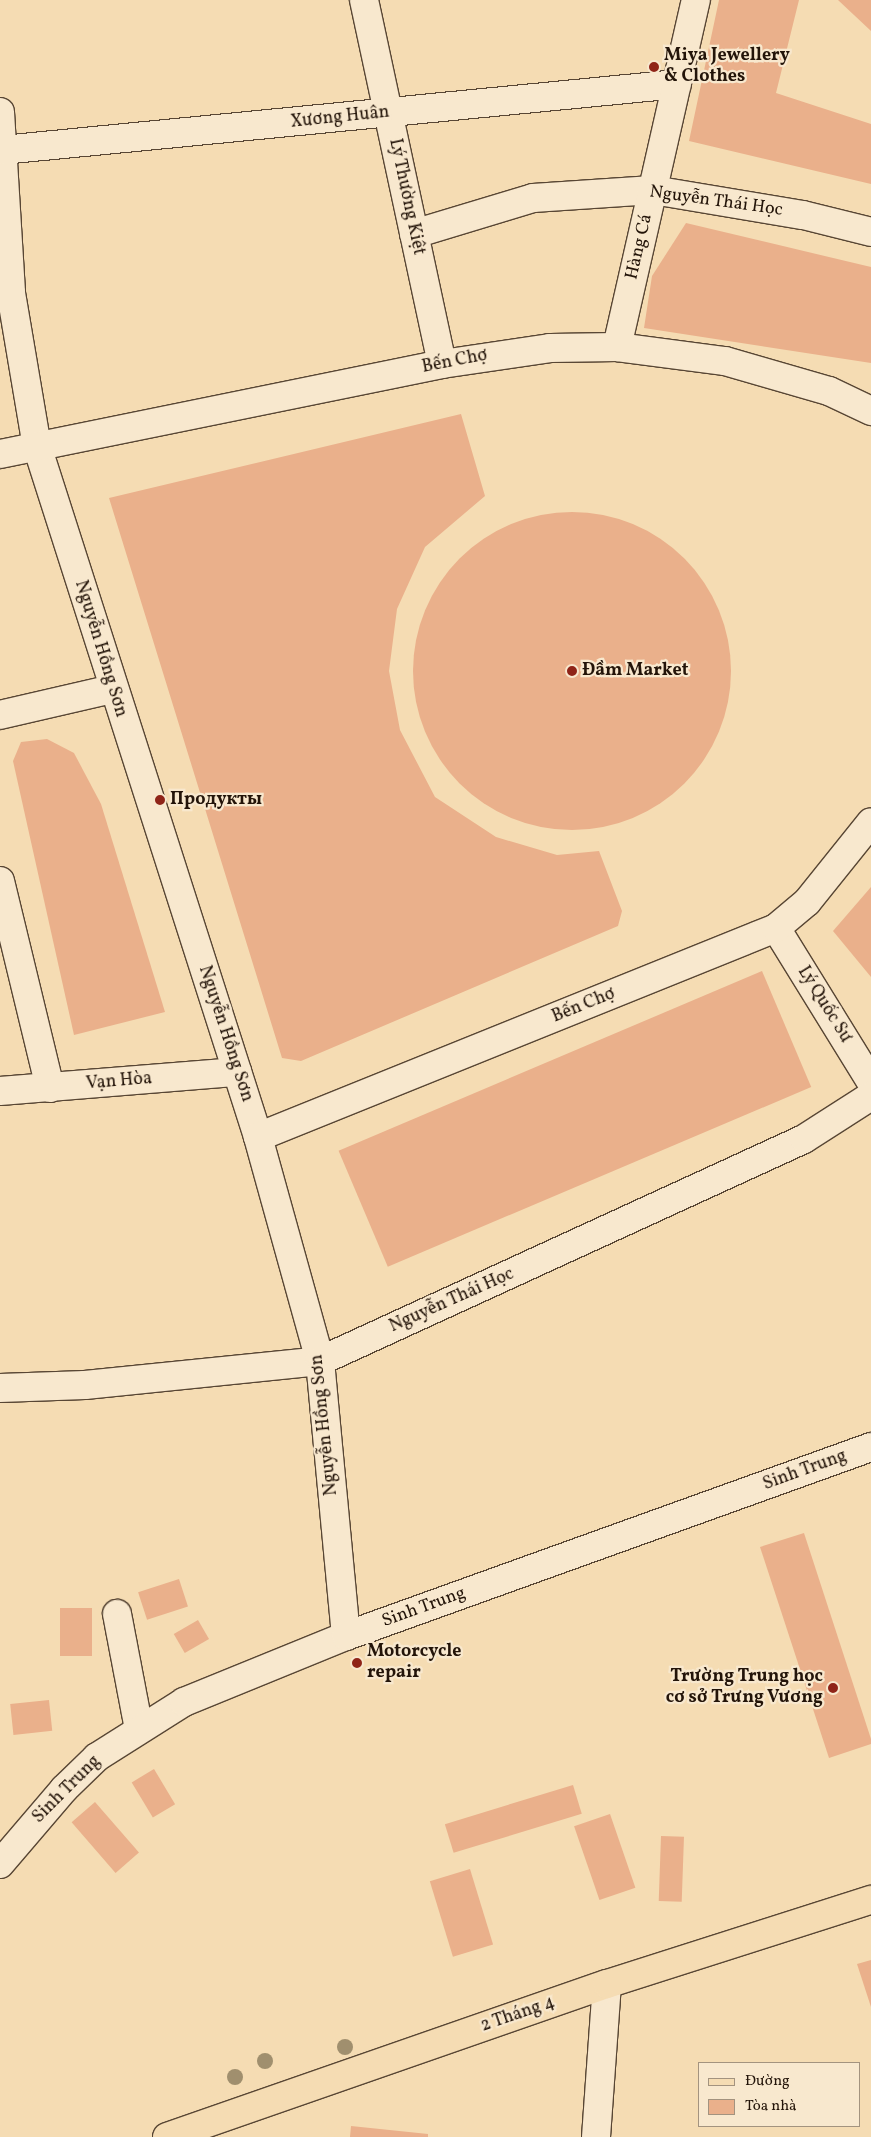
<!DOCTYPE html>
<html>
<head>
<meta charset="utf-8">
<style>
	body { margin:0 }
	#map { position:relative; width:871px; height:2137px; overflow:hidden; background:#f5dcb3; font-family:Vollkorn,serif }
	div>[style] { position:absolute }
	[style*='--x'] { left:calc(var(--x)*1px); top:calc(var(--y)*1px); width:calc(var(--w)*1px); rotate:calc(var(--a)*1deg) }
	.building>* { inset:0; background:#eab08b; transform-origin:0 0 }
	.round { border-radius:50% }
	.roads { filter:drop-shadow(1px 0 #584634) drop-shadow(-1px 0 #584634) drop-shadow(0 1px #584634) drop-shadow(0 -1px #584634) }
	.minor>* { height:28px; margin:-14px; padding:0 14px; transform-origin:14px; border-radius:14px; background:#f8e8ce }
	.major>* { height:28px; margin:-14px; padding:0 14px; transform-origin:14px; border-radius:14px; background:#f5dcb3 }
	.trees>* { width:16px; height:16px; margin:-8px; border-radius:50%; background:#a08f6e }
	.dots>* { width:14px; height:14px; translate:-50% -50%; box-sizing:border-box; border:2px solid #f8e8ce; border-radius:50% }
	span { translate:-50% -50%; white-space:nowrap; text-align:center; line-height:1.15; -webkit-text-stroke:4.5px #f8e8ce; paint-order:stroke }
	.poi-label { font-size:18px; color:#231409; font-weight:700 }
	.left { translate:0 -50%; text-align:left }
	.right { translate:-100% -50%; text-align:right }
	.street-label { font-size:18px; color:#231409 }
	.legend { position:absolute; left:698px; top:2062px; width:162px; height:65px; box-sizing:border-box; background:#f8e8ce; border:1px solid #a3937f; margin:0; padding:6px 9px; list-style:none; font-size:15px; color:#231409 }
	.legend li { display:flex; align-items:center; gap:10px; height:25px }
	.legend b { width:25px; border:1px solid #a3937f }
</style>
</head>
<body>
<div id="map">
	<div class="building">
		<div style="clip-path:polygon(719px 0,799px 0,776px 93px,871px 124px,871px 184px,689px 141px)"></div>
		<div style="clip-path:polygon(838px 0,871px 0,871px 31px)"></div>
		<div style="clip-path:polygon(686px 223px,871px 267px,871px 363px,644px 328px,652px 276px)"></div>
		<div style="clip-path:polygon(461px 414px,485px 496px,425px 547px,397px 609px,389px 671px,400px 730px,435px 797px,496px 837px,557px 855px,599px 851px,622px 911px,618px 926px,301px 1061px,282px 1058px,109px 498px)"></div>
		<div class="round" style="left:413px;top:512px;width:318px;height:318px"></div>
		<div style="clip-path:polygon(47px 739px,74px 753px,101px 804px,165px 1012px,74px 1035px,13px 761px,21px 742px)"></div>
		<div style="clip-path:polygon(871px 887px,871px 977px,833px 931px)"></div>
		<div style="left:762px;top:971px;width:126px;height:460px;rotate:67deg"></div>
		<div style="clip-path:polygon(804px 1533px,871px 1739px,871px 1744px,829px 1758px,760px 1547px)"></div>
		<div style="left:179px;top:1579px;width:29px;height:43px;rotate:72deg"></div>
		<div style="left:60px;top:1608px;width:32px;height:48px"></div>
		<div style="left:198px;top:1620px;width:22px;height:28px;rotate:60deg"></div>
		<div style="left:49px;top:1700px;width:31px;height:39px;rotate:84deg"></div>
		<div style="left:154px;top:1769px;width:41px;height:26px;rotate:59deg"></div>
		<div style="left:573px;top:1785px;width:30px;height:134px;rotate:73deg"></div>
		<div style="left:95px;top:1802px;width:67px;height:31px;rotate:49deg"></div>
		<div style="left:610px;top:1814px;width:78px;height:38px;rotate:71deg"></div>
		<div style="left:661px;top:1836px;width:23px;height:65px;rotate:2deg"></div>
		<div style="left:470px;top:1869px;width:79px;height:42px;rotate:73deg"></div>
		<div style="clip-path:polygon(871px 1960px,871px 2007px,857px 1964px)"></div>
		<div style="clip-path:polygon(351px 2126px,428px 2134px,428px 2137px,350px 2137px)"></div>
	</div>
	<div class="roads">
		<div class="minor">
			<div style="--x:364;--y:0;--w:372;--a:77.9"></div>
			<div style="--x:0;--y:112;--w:181;--a:86.5"></div>
			<div style="--x:11;--y:293;--w:155;--a:80.4"></div>
			<div style="--x:37;--y:446;--w:725;--a:72.26"></div>
			<div style="--x:258;--y:1137;--w:232;--a:74.5"></div>
			<div style="--x:320;--y:1361;--w:276;--a:84.6"></div>
			<div style="--x:2;--y:150;--w:678;--a:-5.58"></div>
			<div style="--x:414;--y:234;--w:124;--a:-16.8"></div>
			<div style="--x:533;--y:198;--w:120;--a:-3.8"></div>
			<div style="--x:653;--y:190;--w:152;--a:9.5"></div>
			<div style="--x:803;--y:215;--w:70;--a:14"></div>
			<div style="--x:617;--y:347;--w:356;--a:-77.2"></div>
			<div style="--x:0;--y:454;--w:451;--a:-11.5"></div>
			<div style="--x:442;--y:364;--w:109;--a:-8.4"></div>
			<div style="--x:550;--y:348;--w:67;--a:-0.9"></div>
			<div style="--x:617;--y:347;--w:109;--a:7.4"></div>
			<div style="--x:725;--y:361;--w:108;--a:16.1"></div>
			<div style="--x:829;--y:391;--w:47;--a:25.5"></div>
			<div style="--x:0;--y:715;--w:115;--a:-13.1"></div>
			<div style="--x:0;--y:881;--w:213;--a:76.4"></div>
			<div style="--x:776;--y:928;--w:181;--a:58.3"></div>
			<div style="--x:0;--y:1091;--w:238;--a:-4.6"></div>
			<div style="--x:258;--y:1137;--w:559;--a:-21.97"></div>
			<div style="--x:776;--y:928;--w:40;--a:-40"></div>
			<div style="--x:807;--y:902;--w:102;--a:-51.3"></div>
			<div style="--x:0;--y:1388;--w:85;--a:-2"></div>
			<div style="--x:85;--y:1385;--w:236;--a:-5.8"></div>
			<div style="--x:320;--y:1361;--w:532;--a:-24.64"></div>
			<div style="--x:804;--y:1139;--w:80;--a:-32.7"></div>
			<div style="--x:117;--y:1614;--w:117;--a:79.2"></div>
			<div style="--x:0;--y:1864;--w:99;--a:-49.5"></div>
			<div style="--x:64;--y:1789;--w:46;--a:-44.1"></div>
			<div style="--x:97;--y:1757;--w:103;--a:-32.3"></div>
			<div style="--x:184;--y:1702;--w:175;--a:-22.2"></div>
			<div style="--x:346;--y:1636;--w:558;--a:-19.8"></div>
			<div style="--x:596;--y:2137;--w:153;--a:-85.9"></div>
		</div>
		<div class="major">
			<div style="--x:167;--y:2137;--w:466;--a:-19.2"></div>
			<div style="--x:607;--y:1984;--w:277;--a:-17.7"></div>
		</div>
	</div>
	<div class="trees">
		<div style="left:345px;top:2047px"></div>
		<div style="left:265px;top:2061px"></div>
		<div style="left:235px;top:2077px"></div>
	</div>
	<div class="dots">
		<div style="left:654px;top:67px;background:#8f2418"></div>
		<div style="left:572px;top:671px;background:#8f2418"></div>
		<div style="left:160px;top:800px;background:#8f2418"></div>
		<div style="left:357px;top:1663px;background:#8f2418"></div>
		<div style="left:833px;top:1688px;background:#8f2418"></div>
	</div>
	<div class="poi-label">
		<span class="left" style="left:664px;top:67px">Miya Jewellery<br>&amp; Clothes</span>
		<span class="left" style="left:582px;top:671px">Đầm Market</span>
		<span class="left" style="left:170px;top:800px">Продукты</span>
		<span class="left" style="left:367px;top:1663px">Motorcycle<br>repair</span>
		<span class="right" style="left:823px;top:1688px">Trường Trung học<br>cơ sở Trưng Vương</span>
	</div>
	<div class="street-label">
		<span style="left:340px;top:118px;rotate:-6deg">Xương Huân</span>
		<span style="left:406px;top:197px;rotate:78deg">Lý Thường Kiệt</span>
		<span style="left:716px;top:202px;rotate:8deg">Nguyễn Thái Học</span>
		<span style="left:640px;top:247px;rotate:-77deg">Hàng Cá</span>
		<span style="left:455px;top:362px;rotate:-11deg">Bến Chợ</span>
		<span style="left:100px;top:649px;rotate:73deg">Nguyễn Hồng Sơn</span>
		<span style="left:824px;top:1005px;rotate:58deg">Lý Quốc Sư</span>
		<span style="left:584px;top:1006px;rotate:-22deg">Bến Chợ</span>
		<span style="left:225px;top:1034px;rotate:72deg">Nguyễn Hồng Sơn</span>
		<span style="left:119px;top:1082px;rotate:-5deg">Vạn Hòa</span>
		<span style="left:452px;top:1301px;rotate:-24deg">Nguyễn Thái Học</span>
		<span style="left:325px;top:1425px;rotate:-96deg">Nguyễn Hồng Sơn</span>
		<span style="left:805px;top:1471px;rotate:-20deg">Sinh Trung</span>
		<span style="left:424px;top:1608px;rotate:-20deg">Sinh Trung</span>
		<span style="left:67px;top:1790px;rotate:-45deg">Sinh Trung</span>
		<span style="left:518px;top:2015px;rotate:-19deg">2 Tháng 4</span>
	</div>
	<ul class="legend">
	<li><b style="height:6px;background:#f5dcb3"></b>Đường</li>
	<li><b style="height:14px;background:#eab08b"></b>Tòa nhà</li>
	</ul>
</div>
</body>
</html>
